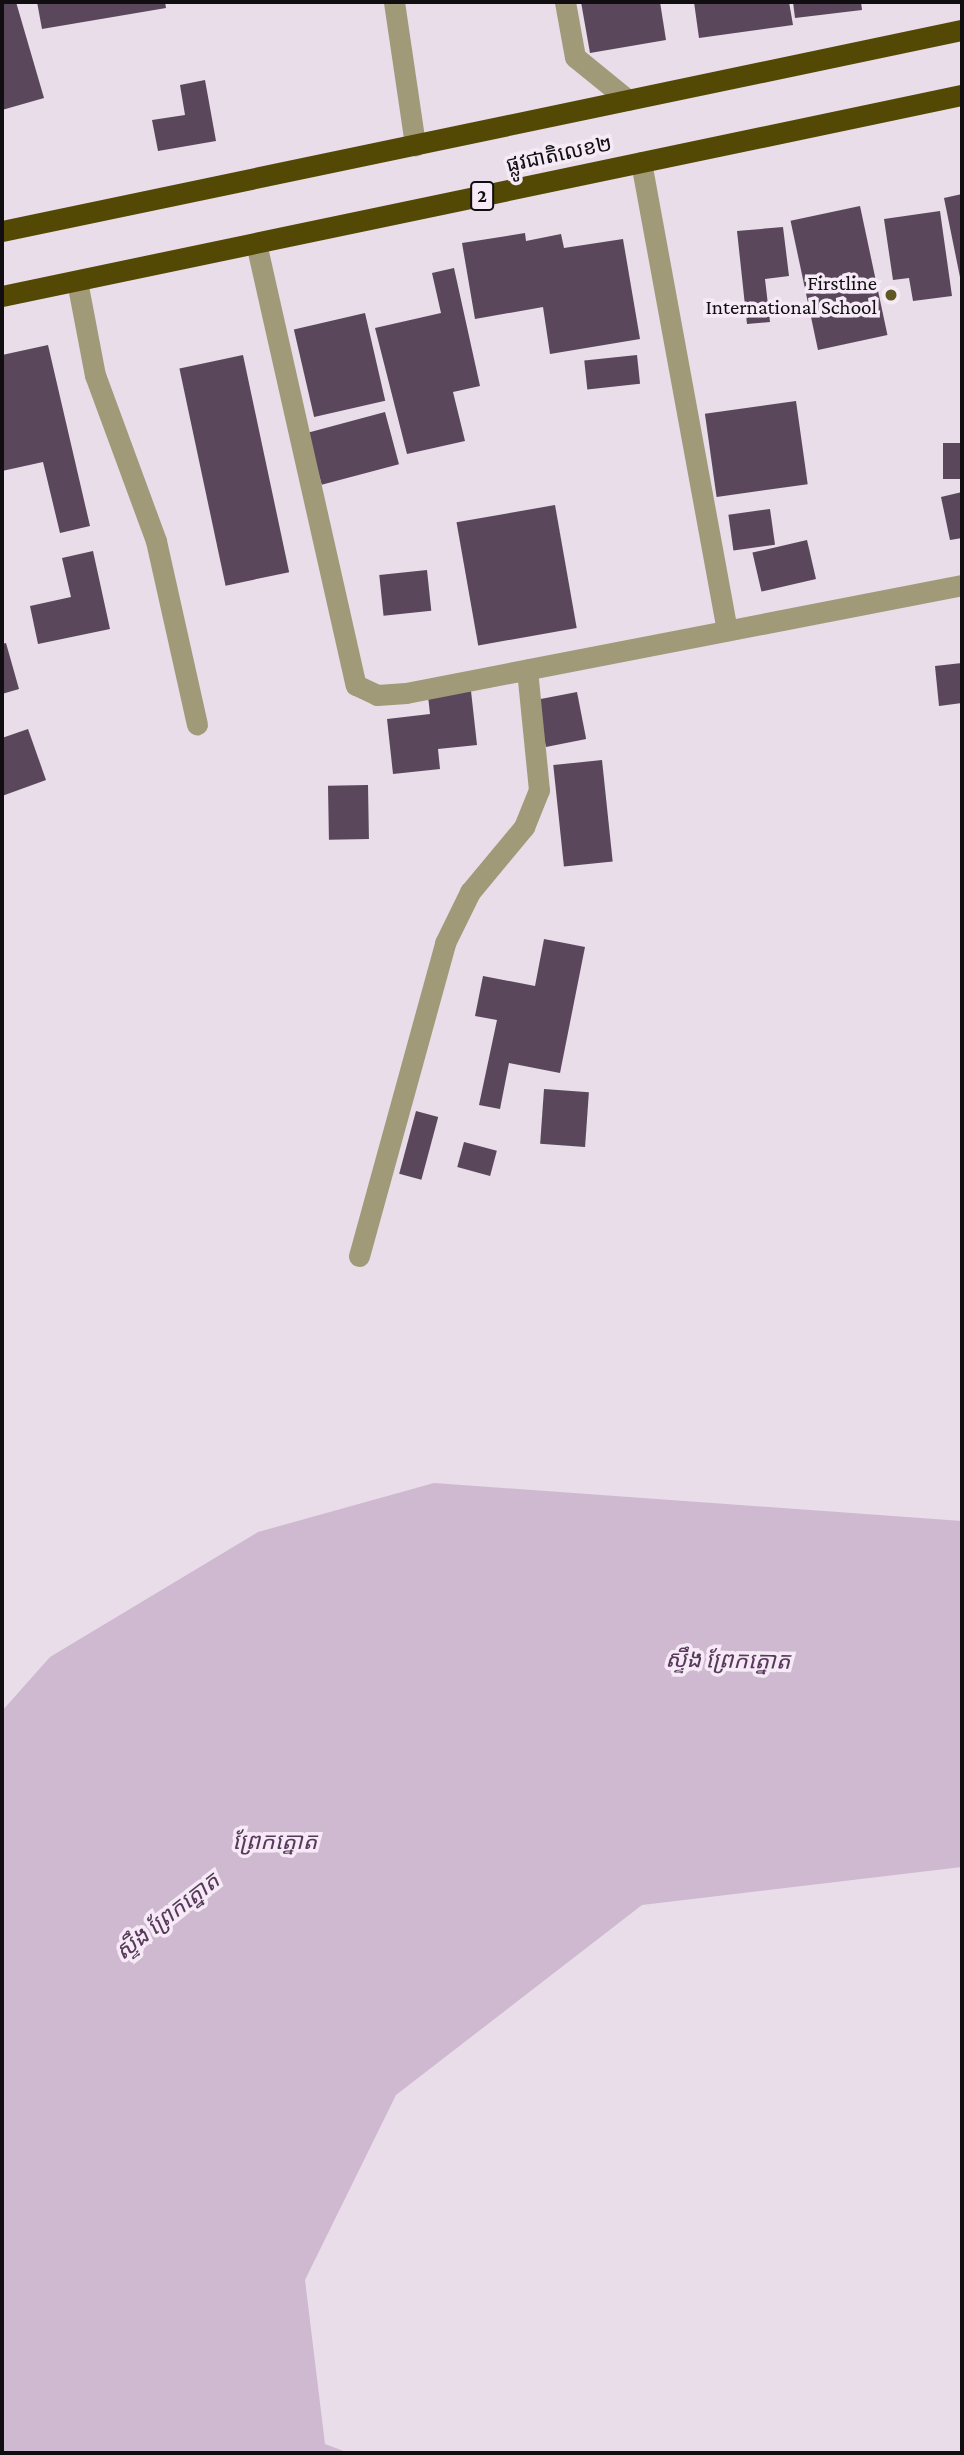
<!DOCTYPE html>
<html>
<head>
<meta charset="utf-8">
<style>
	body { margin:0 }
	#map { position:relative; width:964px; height:2455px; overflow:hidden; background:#e8dde9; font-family:"Crimson Pro","Noto Sans Khmer",serif }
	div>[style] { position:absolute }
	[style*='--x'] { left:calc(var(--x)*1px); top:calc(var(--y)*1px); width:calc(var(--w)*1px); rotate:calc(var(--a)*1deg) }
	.water>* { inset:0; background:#cfb9d1 }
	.building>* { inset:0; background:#5a475b; transform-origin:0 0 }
	.lane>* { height:21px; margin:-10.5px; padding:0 10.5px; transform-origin:10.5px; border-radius:10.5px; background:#a09a79 }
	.street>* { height:21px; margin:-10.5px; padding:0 10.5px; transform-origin:10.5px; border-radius:10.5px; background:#a09a79 }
	.highway>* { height:21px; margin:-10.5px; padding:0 10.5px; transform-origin:10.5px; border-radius:10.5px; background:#544904 }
	.dots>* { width:19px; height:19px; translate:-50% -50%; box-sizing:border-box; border:4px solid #f5eaf6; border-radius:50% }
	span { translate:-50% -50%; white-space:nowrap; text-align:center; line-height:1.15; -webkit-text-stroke:7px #f5eaf6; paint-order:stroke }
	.shield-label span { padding:2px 5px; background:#f5eaf6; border:2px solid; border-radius:5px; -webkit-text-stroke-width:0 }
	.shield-label { font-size:19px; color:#110e12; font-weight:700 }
	.street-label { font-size:21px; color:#110e12 }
	.poi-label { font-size:21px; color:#110e12 }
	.right { translate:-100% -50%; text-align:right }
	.water-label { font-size:23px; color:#58385b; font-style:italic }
	.frame { position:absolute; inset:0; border:4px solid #110e12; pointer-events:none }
</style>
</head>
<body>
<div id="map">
	<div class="water">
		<div style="clip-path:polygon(434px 1483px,962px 1521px,962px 1867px,642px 1905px,396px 2095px,305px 2280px,325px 2444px,349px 2453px,2px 2453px,2px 1711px,50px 1657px,258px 1532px)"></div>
	</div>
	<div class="building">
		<div style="clip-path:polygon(2px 2px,16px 2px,44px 98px,2px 110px)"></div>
		<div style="clip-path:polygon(37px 2px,165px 2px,166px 8px,42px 29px)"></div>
		<div style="clip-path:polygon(581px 2px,660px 2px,666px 40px,590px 53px)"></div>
		<div style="clip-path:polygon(694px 2px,789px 2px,793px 25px,699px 38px)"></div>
		<div style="clip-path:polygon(793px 2px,861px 2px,862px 10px,795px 18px)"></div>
		<div style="clip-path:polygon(205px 80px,216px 141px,158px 151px,152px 120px,185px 115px,180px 85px)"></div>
		<div style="clip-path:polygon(962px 194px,962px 282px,961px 282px,944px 198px)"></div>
		<div style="left:860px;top:206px;width:132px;height:71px;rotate:78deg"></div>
		<div style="clip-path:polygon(940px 211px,952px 296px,913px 301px,909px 278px,893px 280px,884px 219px)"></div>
		<div style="clip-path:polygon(783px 227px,789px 276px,765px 279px,770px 322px,747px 324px,737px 231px)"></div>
		<div style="clip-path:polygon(525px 233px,526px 241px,561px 234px,564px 248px,623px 239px,640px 339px,550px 354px,543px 307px,475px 319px,462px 243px)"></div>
		<div style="clip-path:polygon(454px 268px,480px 386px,453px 392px,465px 441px,407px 454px,375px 328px,441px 313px,432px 273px)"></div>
		<div style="left:365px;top:313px;width:90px;height:73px;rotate:77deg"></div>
		<div style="clip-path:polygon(48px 345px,90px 526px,60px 533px,43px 462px,2px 471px,2px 355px)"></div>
		<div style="left:243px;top:355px;width:222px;height:65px;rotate:78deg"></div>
		<div style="left:637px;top:355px;width:29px;height:53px;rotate:84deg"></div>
		<div style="left:796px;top:401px;width:84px;height:92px;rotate:82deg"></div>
		<div style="left:385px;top:412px;width:54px;height:80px;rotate:75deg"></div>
		<div style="left:962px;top:443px;width:36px;height:19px;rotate:90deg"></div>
		<div style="clip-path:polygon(962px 492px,962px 538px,950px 540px,941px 497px)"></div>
		<div style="left:555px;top:505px;width:125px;height:100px;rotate:80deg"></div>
		<div style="left:770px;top:509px;width:36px;height:42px;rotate:82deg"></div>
		<div style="left:807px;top:540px;width:40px;height:56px;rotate:77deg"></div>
		<div style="clip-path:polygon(93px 551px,110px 629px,38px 644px,30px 606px,71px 597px,62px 558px)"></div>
		<div style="left:427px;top:570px;width:41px;height:48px;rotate:84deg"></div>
		<div style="clip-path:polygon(6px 643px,19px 689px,2px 694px,2px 644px)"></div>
		<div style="clip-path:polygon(962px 663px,962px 703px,939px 706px,935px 666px)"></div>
		<div style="clip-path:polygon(471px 691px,477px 745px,438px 749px,440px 769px,393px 774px,387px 719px,430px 714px,428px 696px)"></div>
		<div style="left:577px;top:692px;width:48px;height:41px;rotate:79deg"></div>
		<div style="clip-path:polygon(28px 729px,46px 780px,2px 796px,2px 738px)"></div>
		<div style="left:602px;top:760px;width:102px;height:49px;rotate:84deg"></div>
		<div style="left:368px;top:785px;width:54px;height:40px;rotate:89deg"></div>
		<div style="clip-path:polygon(544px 939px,585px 947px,560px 1073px,509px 1063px,500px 1109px,479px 1105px,497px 1020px,475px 1016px,483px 976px,535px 986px)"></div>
		<div style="left:544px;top:1089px;width:45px;height:55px;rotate:4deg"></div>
		<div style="left:416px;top:1111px;width:23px;height:65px;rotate:15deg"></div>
		<div style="left:464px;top:1142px;width:34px;height:26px;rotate:15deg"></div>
	</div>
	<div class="lane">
		<div style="--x:394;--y:2;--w:145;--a:81.6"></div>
		<div style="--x:77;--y:281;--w:96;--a:79.2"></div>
		<div style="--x:95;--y:375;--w:177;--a:69.8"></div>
		<div style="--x:156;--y:541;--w:188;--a:77.4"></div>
	</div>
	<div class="street">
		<div style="--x:565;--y:2;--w:56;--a:79.7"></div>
		<div style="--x:575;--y:57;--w:68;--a:39.1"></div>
		<div style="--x:641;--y:162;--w:476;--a:79.6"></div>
		<div style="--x:256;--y:243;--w:453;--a:77.3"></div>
		<div style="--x:356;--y:685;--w:23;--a:25"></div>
		<div style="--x:377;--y:695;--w:29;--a:-4"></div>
		<div style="--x:406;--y:693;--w:566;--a:-10.99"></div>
		<div style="--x:359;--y:1256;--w:325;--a:-74.6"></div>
		<div style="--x:445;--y:943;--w:57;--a:-63.9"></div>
		<div style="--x:470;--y:892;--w:85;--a:-50.3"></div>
		<div style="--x:524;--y:827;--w:40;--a:-68"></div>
		<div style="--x:539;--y:790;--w:121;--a:-95.7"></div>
	</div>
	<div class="highway">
		<div style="--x:2;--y:231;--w:981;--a:-11.83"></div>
		<div style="--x:2;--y:296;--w:981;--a:-11.83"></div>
	</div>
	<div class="dots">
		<div style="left:891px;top:295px;background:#615723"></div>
	</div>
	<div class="shield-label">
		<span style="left:482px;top:196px">2</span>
	</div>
	<div class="street-label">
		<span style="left:559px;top:154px;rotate:-12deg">ផ្លូវជាតិលេខ២</span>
	</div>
	<div class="poi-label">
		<span class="right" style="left:877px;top:295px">Firstline<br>International School</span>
	</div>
	<div class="water-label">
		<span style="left:728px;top:1660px;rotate:1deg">ស្ទឹង ព្រែកត្នោត</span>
		<span style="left:275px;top:1841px">ព្រែកត្នោត</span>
		<span style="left:167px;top:1916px;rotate:-38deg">ស្ទឹង ព្រែកត្នោត</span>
	</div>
	<div class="frame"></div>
</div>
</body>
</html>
